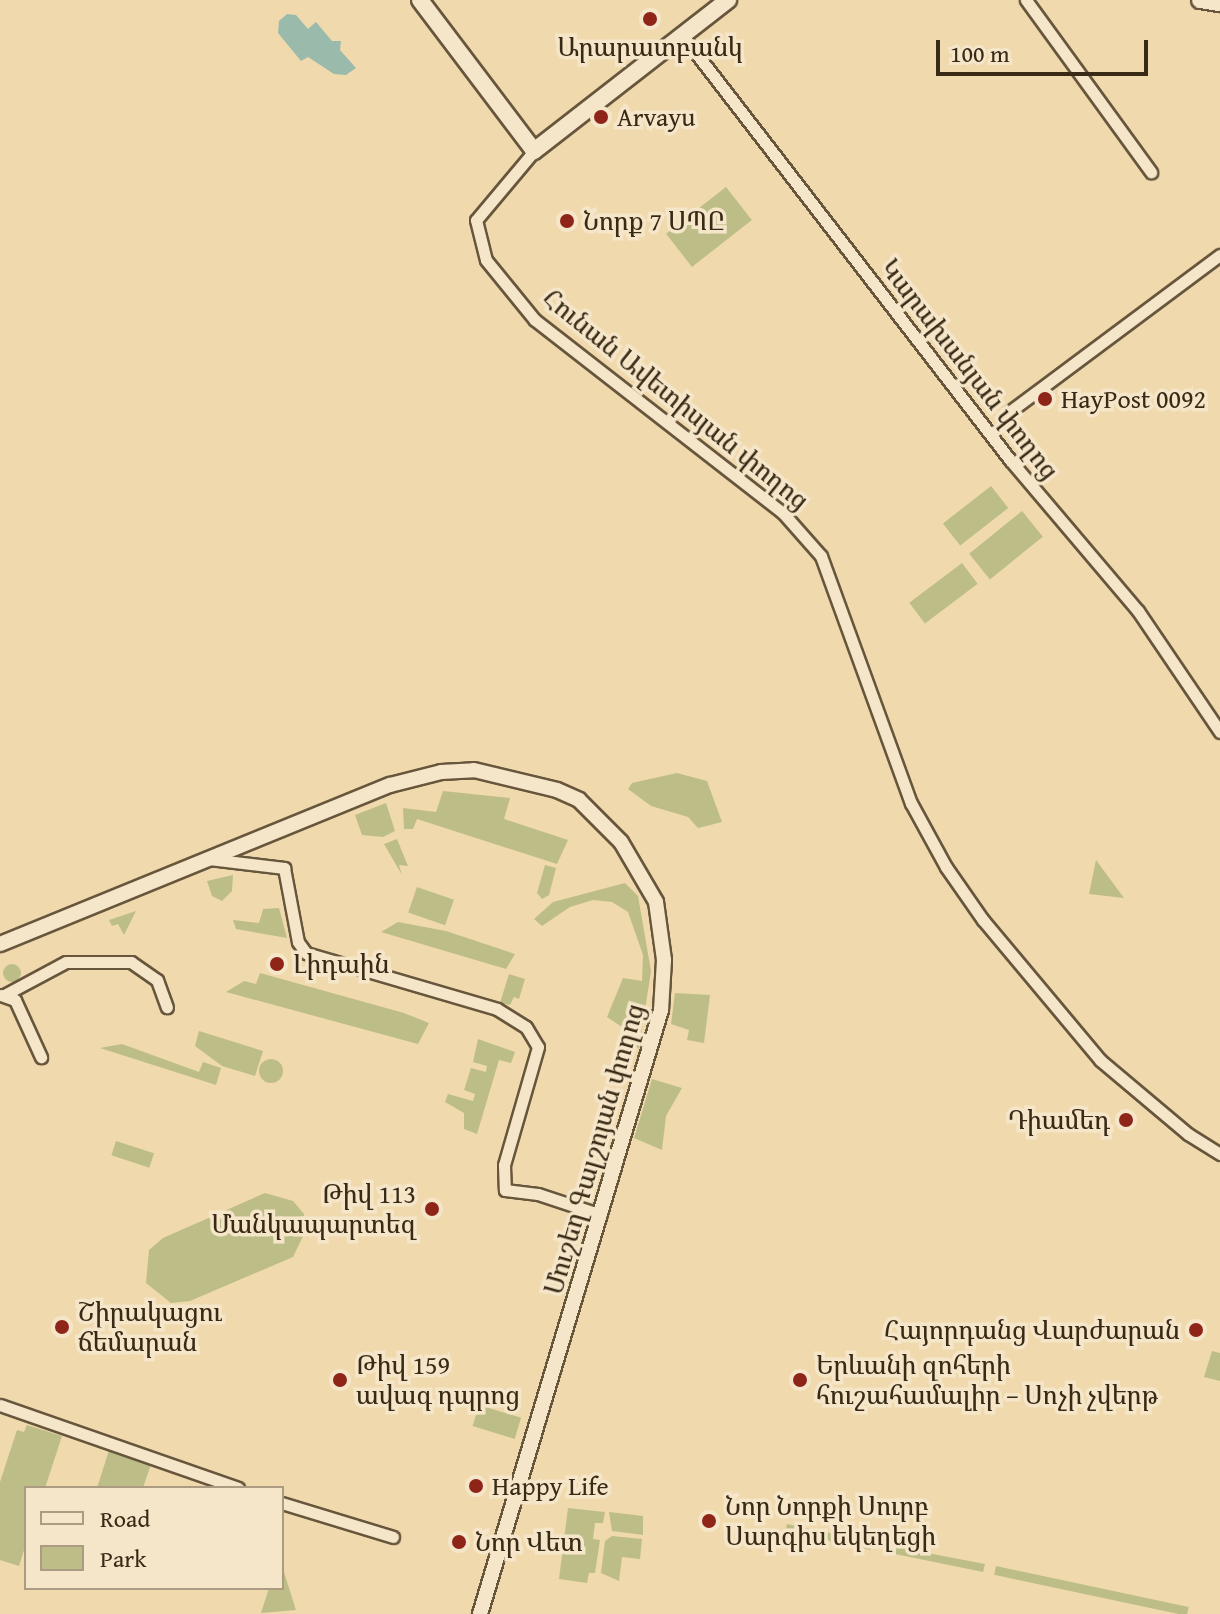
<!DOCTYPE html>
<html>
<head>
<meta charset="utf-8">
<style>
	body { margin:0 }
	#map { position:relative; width:1220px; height:1614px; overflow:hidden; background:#f0d9ad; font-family:"Gentium Book Plus","Noto Serif Armenian",serif }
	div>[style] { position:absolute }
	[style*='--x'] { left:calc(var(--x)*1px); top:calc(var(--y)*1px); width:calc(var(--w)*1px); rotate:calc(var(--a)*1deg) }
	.green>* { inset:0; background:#bdbe87; transform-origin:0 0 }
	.round { border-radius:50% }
	.water>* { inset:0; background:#9abaab }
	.roads { filter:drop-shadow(2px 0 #67563c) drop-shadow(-2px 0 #67563c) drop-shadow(0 2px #67563c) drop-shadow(0 -2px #67563c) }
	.minor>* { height:11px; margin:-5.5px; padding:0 5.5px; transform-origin:5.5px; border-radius:5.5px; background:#f5e6ca }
	.tertiary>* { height:14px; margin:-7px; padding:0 7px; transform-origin:7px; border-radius:7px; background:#f5e6ca }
	.secondary>* { height:16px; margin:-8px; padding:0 8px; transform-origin:8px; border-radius:8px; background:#f5e6ca }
	.dots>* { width:22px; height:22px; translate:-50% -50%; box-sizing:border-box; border:4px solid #f5e6ca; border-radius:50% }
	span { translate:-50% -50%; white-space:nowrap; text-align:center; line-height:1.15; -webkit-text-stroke:7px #f5e6ca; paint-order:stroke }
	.poi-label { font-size:26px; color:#392a16 }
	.left { translate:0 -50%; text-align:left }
	.right { translate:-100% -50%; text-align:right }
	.street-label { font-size:26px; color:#392a16 }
	.legend { position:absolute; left:24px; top:1486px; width:260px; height:104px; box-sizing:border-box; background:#f5e6ca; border:2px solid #aa9b82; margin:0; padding:10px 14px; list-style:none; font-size:24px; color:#392a16 }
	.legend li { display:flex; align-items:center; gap:16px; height:40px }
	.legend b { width:40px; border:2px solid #aa9b82 }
	.scale { position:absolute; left:936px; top:40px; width:212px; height:36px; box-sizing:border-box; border:4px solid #392a16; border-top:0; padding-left:10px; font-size:24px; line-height:28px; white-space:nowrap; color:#392a16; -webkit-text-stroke:6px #f5e6ca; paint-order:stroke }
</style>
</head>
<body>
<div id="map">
	<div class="green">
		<div style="left:726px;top:187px;width:42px;height:76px;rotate:52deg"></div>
		<div style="left:991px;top:486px;width:28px;height:61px;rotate:52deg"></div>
		<div style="left:1022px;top:511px;width:33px;height:68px;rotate:51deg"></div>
		<div style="left:962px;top:563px;width:26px;height:66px;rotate:53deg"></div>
		<div style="clip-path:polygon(677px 773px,707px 781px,722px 822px,698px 828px,688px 817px,651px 806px,628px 789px,632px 783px)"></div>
		<div style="clip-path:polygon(443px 791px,510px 798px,504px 819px,568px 840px,557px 864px,417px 819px,413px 829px,404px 829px,403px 808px,436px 812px)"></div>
		<div style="clip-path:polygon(386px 803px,395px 831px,383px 837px,362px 835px,355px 815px)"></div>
		<div style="clip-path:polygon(397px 839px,408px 866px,399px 865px,402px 875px,384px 844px)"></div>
		<div style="clip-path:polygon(1096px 860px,1124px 898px,1089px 894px)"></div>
		<div style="clip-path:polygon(545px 865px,556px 868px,549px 895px,542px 899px,537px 893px)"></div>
		<div style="clip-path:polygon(233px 875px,232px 891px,222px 901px,212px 896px,207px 881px)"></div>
		<div style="clip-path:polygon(625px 883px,638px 896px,651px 971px,639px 1049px,631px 1043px,634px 1035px,607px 1017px,623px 978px,642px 981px,643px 955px,628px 912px,612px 902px,593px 900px,570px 907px,542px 926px,534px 919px,553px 902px)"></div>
		<div style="left:417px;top:887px;width:39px;height:27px;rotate:19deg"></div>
		<div style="clip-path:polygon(279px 908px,287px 938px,236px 929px,233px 920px,259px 923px,263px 909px)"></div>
		<div style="clip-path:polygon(136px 911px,124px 935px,118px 924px,112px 926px,109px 920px)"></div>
		<div style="clip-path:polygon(398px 922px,446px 931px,515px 954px,506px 969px,381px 932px)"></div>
		<div class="round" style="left:3px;top:964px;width:18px;height:18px"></div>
		<div style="clip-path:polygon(260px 973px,404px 1013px,429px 1023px,418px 1044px,226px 992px,244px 981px,256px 984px)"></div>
		<div style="clip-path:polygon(509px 974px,525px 979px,519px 999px,514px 997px,510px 1005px,500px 1003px)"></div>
		<div style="clip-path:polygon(675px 993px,710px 995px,704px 1043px,687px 1040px,689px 1030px,671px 1024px)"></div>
		<div style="clip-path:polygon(199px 1031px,263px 1051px,255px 1076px,222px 1066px,195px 1046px)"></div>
		<div style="clip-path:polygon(478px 1039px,515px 1052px,511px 1063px,499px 1060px,477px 1134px,464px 1129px,464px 1113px,445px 1102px,448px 1094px,473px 1101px,475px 1094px,464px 1090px,471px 1068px,486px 1072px,487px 1066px,473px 1062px)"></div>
		<div style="clip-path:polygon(122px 1044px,199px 1072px,203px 1062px,221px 1068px,216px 1085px,100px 1048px)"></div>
		<div class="round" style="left:259px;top:1059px;width:24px;height:24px"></div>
		<div style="clip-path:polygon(652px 1079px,682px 1088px,666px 1116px,662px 1150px,634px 1138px)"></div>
		<div style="left:116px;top:1141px;width:40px;height:15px;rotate:18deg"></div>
		<div style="clip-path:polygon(265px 1193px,293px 1201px,304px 1214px,306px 1230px,293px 1257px,190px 1301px,171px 1303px,146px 1283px,149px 1250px,163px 1238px)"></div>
		<div style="clip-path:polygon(1212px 1351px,1220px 1353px,1220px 1381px,1204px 1377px)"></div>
		<div style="left:479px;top:1405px;width:44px;height:22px;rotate:17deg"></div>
		<div style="clip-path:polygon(27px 1425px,62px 1436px,45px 1488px,26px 1488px,26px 1544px,19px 1566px,0 1560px,0 1482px,17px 1430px,24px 1432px)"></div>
		<div style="clip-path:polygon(110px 1447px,152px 1461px,143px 1488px,97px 1488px)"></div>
		<div style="clip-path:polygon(568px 1508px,605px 1512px,603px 1523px,595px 1523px,593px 1539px,600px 1540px,595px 1573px,589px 1573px,587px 1583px,559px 1579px)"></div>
		<div style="clip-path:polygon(609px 1512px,643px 1516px,643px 1535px,612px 1531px)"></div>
		<div style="left:787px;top:1524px;width:87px;height:8px;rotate:12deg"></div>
		<div style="clip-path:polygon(612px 1536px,642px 1539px,640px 1559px,622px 1557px,619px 1581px,601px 1573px,605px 1541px)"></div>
		<div style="clip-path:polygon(896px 1547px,985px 1564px,983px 1572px,895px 1554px)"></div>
		<div style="clip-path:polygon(282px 1566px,296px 1610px,261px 1613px,269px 1588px,282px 1588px)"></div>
		<div style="left:996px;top:1566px;width:197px;height:9px;rotate:12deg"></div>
	</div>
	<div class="water">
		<div style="clip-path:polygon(287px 14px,296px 15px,308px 29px,316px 22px,332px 41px,341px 41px,340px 50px,356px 68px,346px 75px,334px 74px,308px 57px,301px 61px,278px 33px,279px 21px)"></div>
	</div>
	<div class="roads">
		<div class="minor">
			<div style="--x:1026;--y:0;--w:213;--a:54"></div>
			<div style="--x:682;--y:35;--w:537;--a:52.34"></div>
			<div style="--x:1010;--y:460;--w:198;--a:49.7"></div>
			<div style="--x:1138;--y:611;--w:146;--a:55.9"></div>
			<div style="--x:534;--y:151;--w:90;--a:130"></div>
			<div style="--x:476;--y:220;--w:41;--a:76"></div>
			<div style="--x:486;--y:260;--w:77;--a:50.8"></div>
			<div style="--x:535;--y:320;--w:314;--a:37.9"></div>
			<div style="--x:783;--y:513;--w:57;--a:48.5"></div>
			<div style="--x:821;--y:556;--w:263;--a:70"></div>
			<div style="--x:911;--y:803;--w:73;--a:61.3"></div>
			<div style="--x:946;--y:867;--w:65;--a:55.1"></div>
			<div style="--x:983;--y:920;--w:182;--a:50.1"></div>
			<div style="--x:1100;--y:1060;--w:115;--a:40.1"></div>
			<div style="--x:1188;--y:1134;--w:38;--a:32"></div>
			<div style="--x:1009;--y:412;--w:263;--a:-36.7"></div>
			<div style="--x:209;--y:859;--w:76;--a:6.8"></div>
			<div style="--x:284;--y:868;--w:75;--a:79.3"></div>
			<div style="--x:298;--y:942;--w:14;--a:54"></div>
			<div style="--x:306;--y:953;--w:199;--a:16.3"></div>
			<div style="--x:497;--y:1009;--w:34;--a:32"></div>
			<div style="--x:526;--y:1027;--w:23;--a:59"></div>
			<div style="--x:538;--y:1047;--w:123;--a:106.1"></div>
			<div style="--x:504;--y:1165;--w:25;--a:88"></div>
			<div style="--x:505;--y:1190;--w:33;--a:7"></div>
			<div style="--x:538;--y:1194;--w:66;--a:18.4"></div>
			<div style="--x:6;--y:994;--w:68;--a:-28.1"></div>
			<div style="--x:66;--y:962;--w:65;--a:0"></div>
			<div style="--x:131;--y:962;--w:32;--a:35"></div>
			<div style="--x:157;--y:980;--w:29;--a:70"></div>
			<div style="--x:1;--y:995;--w:15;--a:20"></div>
			<div style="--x:15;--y:1000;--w:63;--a:65.5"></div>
			<div style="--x:0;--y:1405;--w:252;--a:19.2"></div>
			<div style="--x:282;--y:1503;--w:116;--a:17"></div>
		</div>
		<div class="tertiary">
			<div style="--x:0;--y:944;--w:421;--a:-22.2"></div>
			<div style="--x:390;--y:785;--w:53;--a:-14.3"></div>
			<div style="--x:441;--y:772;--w:33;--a:-3"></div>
			<div style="--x:474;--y:770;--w:85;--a:13.5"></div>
			<div style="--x:557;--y:790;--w:24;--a:24"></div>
			<div style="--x:579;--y:800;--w:59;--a:45"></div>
			<div style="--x:621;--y:842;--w:69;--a:59.7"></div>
			<div style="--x:656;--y:902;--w:59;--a:82.1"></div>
			<div style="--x:664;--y:960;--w:50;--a:93.4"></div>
			<div style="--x:661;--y:1010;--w:631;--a:106.68"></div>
		</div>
		<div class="secondary">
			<div style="--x:420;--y:0;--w:189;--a:52.9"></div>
			<div style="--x:534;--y:151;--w:246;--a:-37.9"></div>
			<div style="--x:1200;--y:0;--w:20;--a:9"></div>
		</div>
	</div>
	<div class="dots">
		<div style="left:650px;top:19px;background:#8f2418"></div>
		<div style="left:601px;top:117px;background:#8f2418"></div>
		<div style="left:567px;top:221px;background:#8f2418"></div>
		<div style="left:1045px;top:399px;background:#8f2418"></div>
		<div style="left:277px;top:964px;background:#8f2418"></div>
		<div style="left:1126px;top:1120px;background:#8f2418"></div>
		<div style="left:432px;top:1209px;background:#8f2418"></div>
		<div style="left:62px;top:1327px;background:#8f2418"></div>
		<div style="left:1196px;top:1330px;background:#8f2418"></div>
		<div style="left:340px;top:1380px;background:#8f2418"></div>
		<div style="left:800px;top:1380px;background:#8f2418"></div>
		<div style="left:476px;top:1486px;background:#8f2418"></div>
		<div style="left:709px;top:1521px;background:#8f2418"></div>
		<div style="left:459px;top:1542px;background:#8f2418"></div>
	</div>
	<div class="poi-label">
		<span style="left:650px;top:47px">Արարատբանկ</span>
		<span class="left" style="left:617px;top:117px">Arvayu</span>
		<span class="left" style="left:583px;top:221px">Նորք 7 ՍՊԸ</span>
		<span class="left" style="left:1061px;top:399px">HayPost 0092</span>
		<span class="left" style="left:293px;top:964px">Լիդաին</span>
		<span class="right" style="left:1110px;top:1120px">Դիամեդ</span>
		<span class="right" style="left:416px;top:1209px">Թիվ 113<br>Մանկապարտեզ</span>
		<span class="left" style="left:78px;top:1327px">Շիրակացու<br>ճեմարան</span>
		<span class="right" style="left:1180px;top:1330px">Հայորդանց Վարժարան</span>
		<span class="left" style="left:356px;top:1380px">Թիվ 159<br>ավագ դպրոց</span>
		<span class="left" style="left:816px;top:1380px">Երևանի զոհերի<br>հուշահամալիր – Սոչի չվերթ</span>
		<span class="left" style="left:492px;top:1486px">Happy Life</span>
		<span class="left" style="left:725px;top:1521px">Նոր Նորքի Սուրբ<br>Սարգիս եկեղեցի</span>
		<span class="left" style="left:475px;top:1542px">Նոր Վետ</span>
	</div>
	<div class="street-label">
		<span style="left:970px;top:369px;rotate:52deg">Կարախանյան փողոց</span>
		<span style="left:676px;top:399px;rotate:39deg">Հունան Ավետիսյան փողոց</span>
		<span style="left:594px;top:1149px;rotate:-74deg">Մուշեղ Գալշոյան փողոց</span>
	</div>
	<ul class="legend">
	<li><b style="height:10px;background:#f5e6ca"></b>Road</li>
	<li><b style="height:22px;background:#bdbe87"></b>Park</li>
	</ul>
	<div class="scale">100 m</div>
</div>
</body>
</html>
